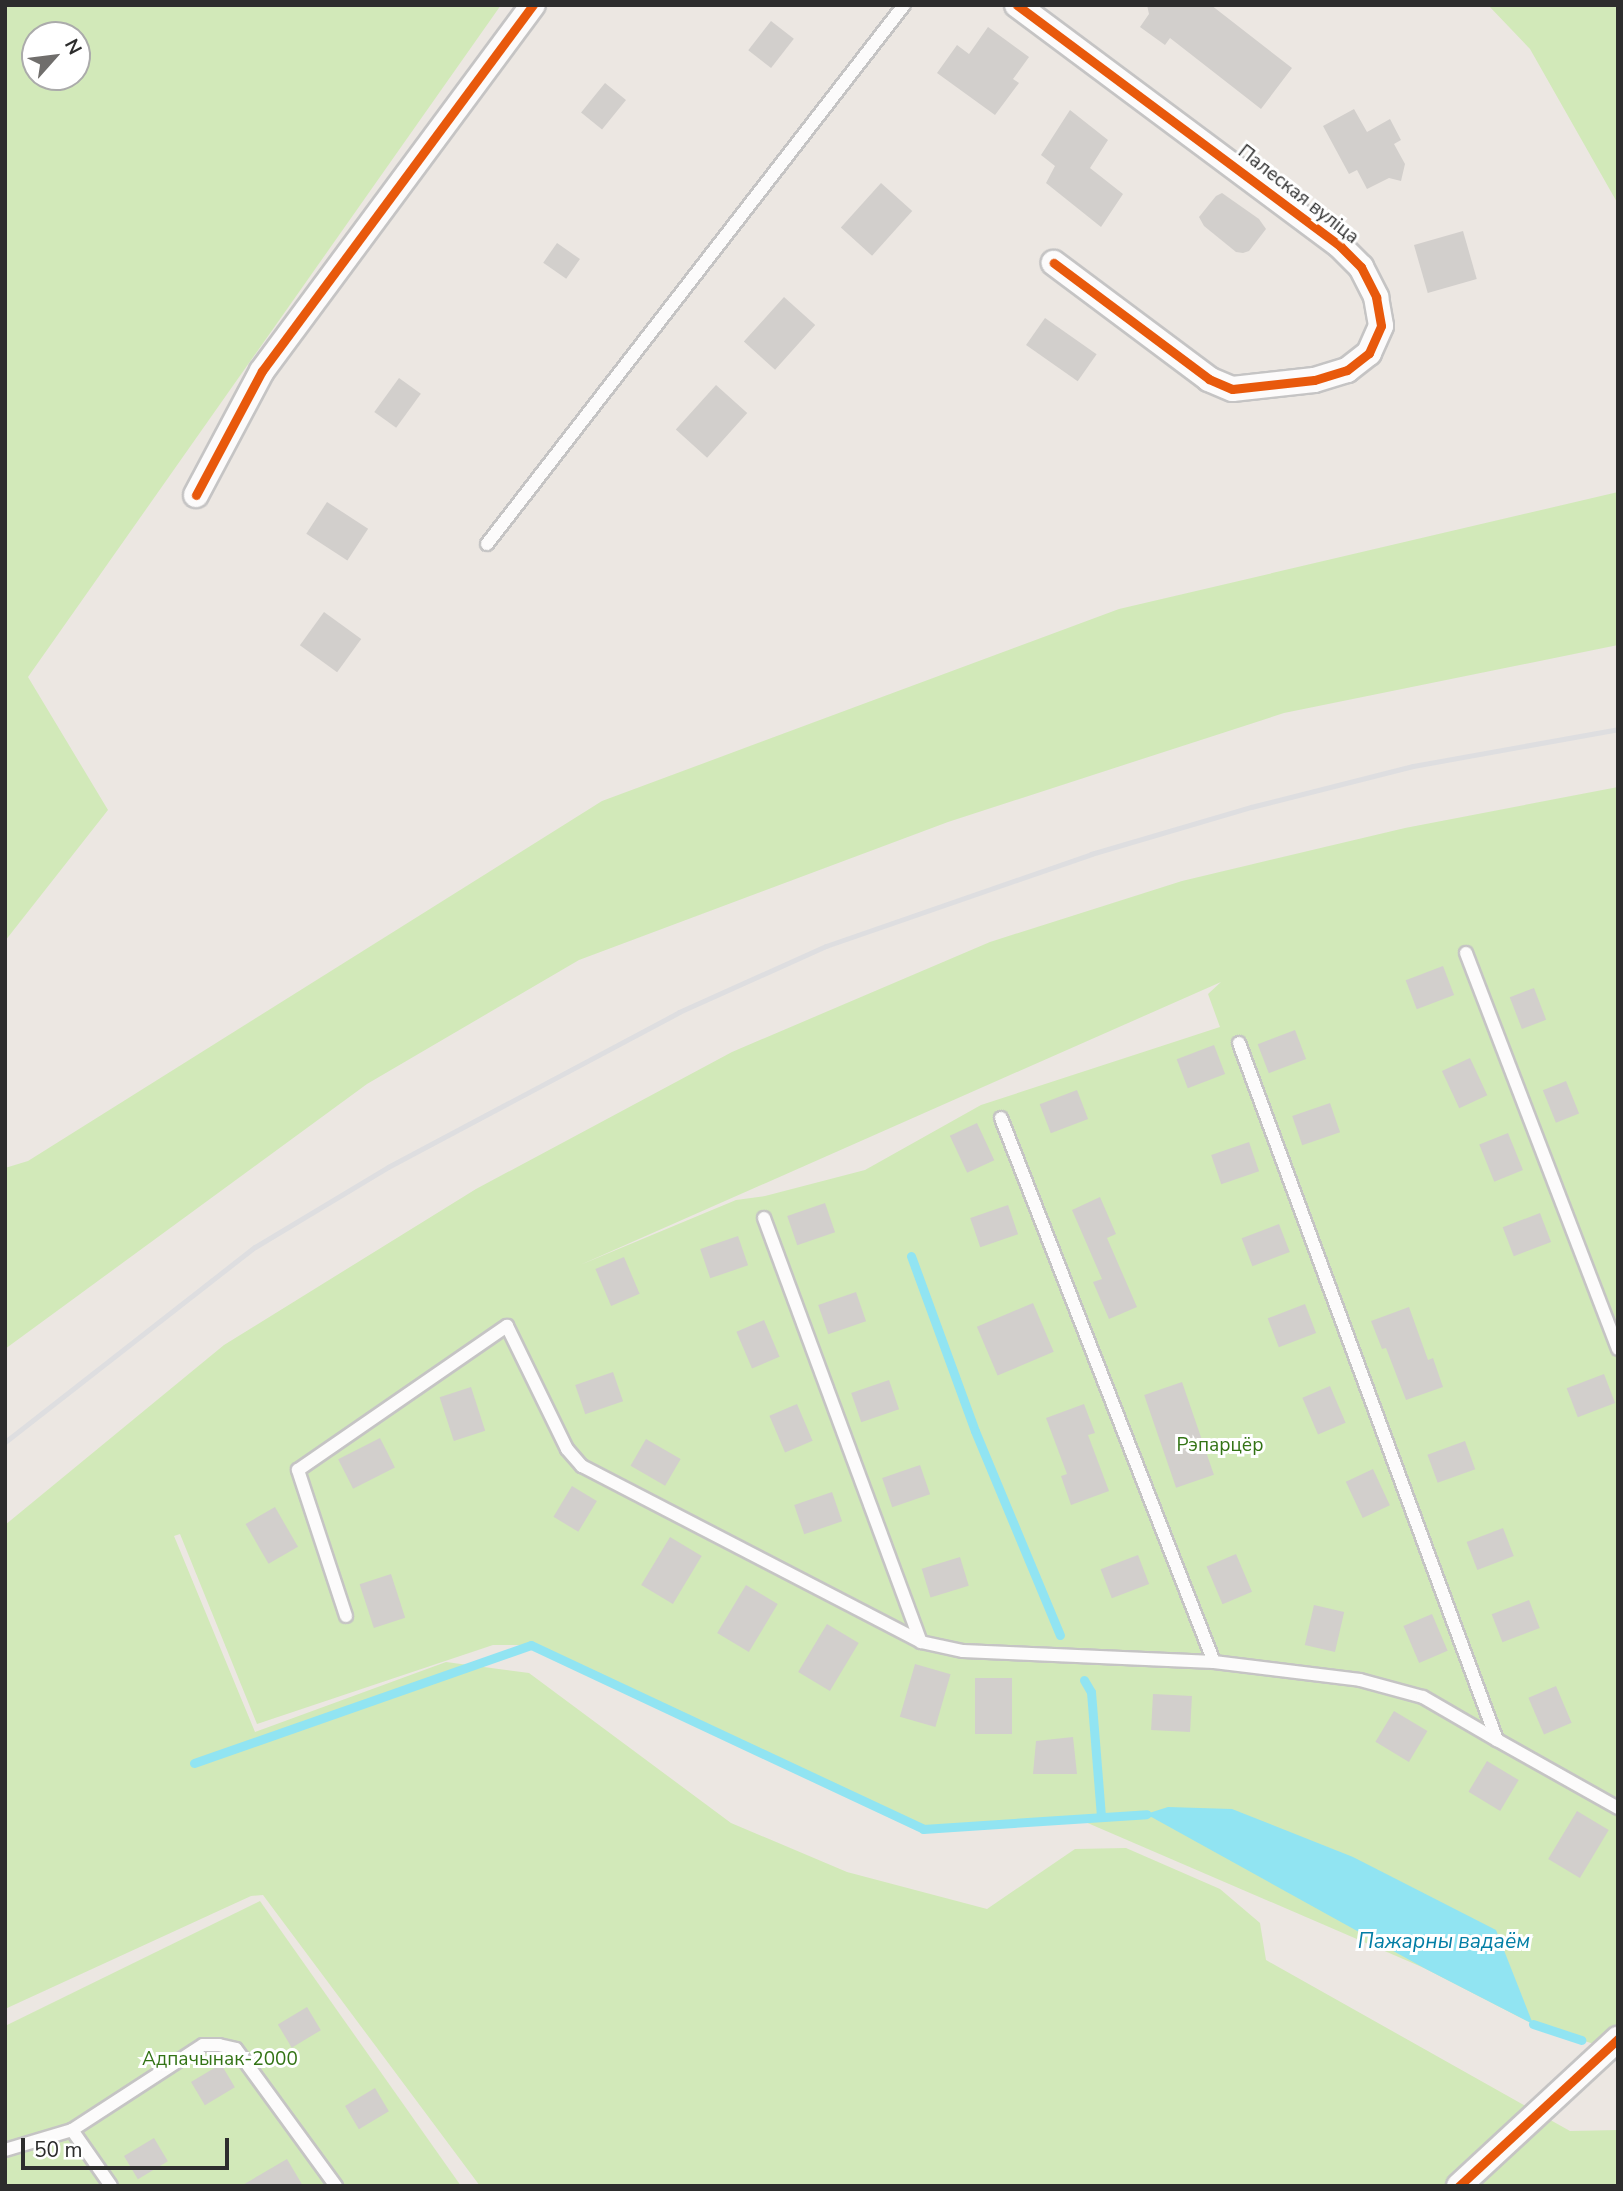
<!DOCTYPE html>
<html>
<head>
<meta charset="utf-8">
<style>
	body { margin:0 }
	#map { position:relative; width:1623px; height:2191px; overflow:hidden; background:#ece7e2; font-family:"Nunito Sans",sans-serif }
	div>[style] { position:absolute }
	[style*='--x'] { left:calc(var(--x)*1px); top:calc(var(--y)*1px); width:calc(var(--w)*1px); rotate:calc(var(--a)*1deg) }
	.green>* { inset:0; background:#d2e9b9 }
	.water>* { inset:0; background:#91e4f2 }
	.stream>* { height:9px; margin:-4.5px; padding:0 4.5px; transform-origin:4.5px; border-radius:4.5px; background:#91e4f2 }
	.building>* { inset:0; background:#d2cfcc; transform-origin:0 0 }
	.roads { filter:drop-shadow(2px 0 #c5c4c4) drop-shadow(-2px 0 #c5c4c4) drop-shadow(0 2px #c5c4c4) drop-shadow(0 -2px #c5c4c4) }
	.lane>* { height:12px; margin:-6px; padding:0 6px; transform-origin:6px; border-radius:6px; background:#fcfbfb }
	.street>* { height:24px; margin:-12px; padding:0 12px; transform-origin:12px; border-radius:12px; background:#fcfbfb }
	.rail>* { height:5px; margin:-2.5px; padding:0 2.5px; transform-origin:2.5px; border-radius:2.5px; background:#dedee0 }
	.cycleway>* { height:9px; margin:-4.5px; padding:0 4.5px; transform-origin:4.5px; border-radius:4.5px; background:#e8590c }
	span { translate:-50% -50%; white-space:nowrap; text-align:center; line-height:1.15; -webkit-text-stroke:6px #fff; paint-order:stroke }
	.street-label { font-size:19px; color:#2d2d2d }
	.park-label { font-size:19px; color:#327314 }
	.water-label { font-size:21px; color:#027ea5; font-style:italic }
	.frame { position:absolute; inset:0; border:7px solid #2d2d2d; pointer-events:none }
	.north { position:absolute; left:21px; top:21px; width:70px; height:70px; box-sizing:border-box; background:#fff; border:2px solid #ababab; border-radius:50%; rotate:62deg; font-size:19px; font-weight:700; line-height:28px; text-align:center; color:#2d2d2d }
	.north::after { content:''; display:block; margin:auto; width:24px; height:32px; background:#706e6c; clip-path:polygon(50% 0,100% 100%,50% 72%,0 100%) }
	.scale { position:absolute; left:21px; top:2138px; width:208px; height:32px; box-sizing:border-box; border:4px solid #2d2d2d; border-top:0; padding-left:9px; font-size:21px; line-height:24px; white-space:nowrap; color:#2d2d2d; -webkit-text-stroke:5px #fff; paint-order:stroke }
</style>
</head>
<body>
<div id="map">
	<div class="green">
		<div style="clip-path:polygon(evenodd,5px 5px,501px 5px,28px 677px,108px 810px,5px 941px,5px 5px,77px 35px,77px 77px,35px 77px,35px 35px,77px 35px)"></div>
		<div style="clip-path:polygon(1488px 5px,1618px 5px,1618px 204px,1530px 49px)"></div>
		<div style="clip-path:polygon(1618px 492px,1618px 645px,1284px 713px,948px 822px,579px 960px,367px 1084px,5px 1349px,5px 1168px,28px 1161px,602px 801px,1119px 609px)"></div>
		<div style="clip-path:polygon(evenodd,1618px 787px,1618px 2052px,1533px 2024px,1424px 1968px,1076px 1818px,923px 1829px,531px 1645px,493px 1645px,257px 1724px,180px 1534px,174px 1536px,255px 1732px,446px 1662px,529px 1673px,731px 1823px,847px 1872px,987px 1909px,1075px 1849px,1126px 1848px,1220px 1889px,1260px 1923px,1266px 1960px,1570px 2131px,1618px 2130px,1618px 2186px,480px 2186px,263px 1895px,251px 1896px,5px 2009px,5px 1525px,224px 1345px,476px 1189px,732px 1052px,990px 942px,1182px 881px,1405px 828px,1618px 787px,1221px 982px,1208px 994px,1220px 1027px,981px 1105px,865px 1170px,765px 1196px,736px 1200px,580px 1265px,1221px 982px)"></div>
		<div style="clip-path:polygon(260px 1901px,461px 2186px,5px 2186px,5px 2026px)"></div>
	</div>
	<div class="water">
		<div style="clip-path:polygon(1168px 1807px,1232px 1809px,1353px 1857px,1496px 1930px,1533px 2024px,1424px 1968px,1146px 1814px)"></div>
	</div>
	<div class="stream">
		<div style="--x:911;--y:1256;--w:186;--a:69.9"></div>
		<div style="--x:975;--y:1431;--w:221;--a:67.4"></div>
		<div style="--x:1084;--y:1680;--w:14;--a:60"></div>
		<div style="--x:1091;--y:1692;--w:125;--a:85.4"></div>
		<div style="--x:194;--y:1763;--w:357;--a:-19.3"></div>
		<div style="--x:531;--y:1645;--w:433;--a:25.1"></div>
		<div style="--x:923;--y:1829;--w:224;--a:-3.8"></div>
		<div style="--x:1533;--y:2024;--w:51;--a:18.4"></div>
	</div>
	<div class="building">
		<div style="clip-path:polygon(1147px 5px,1211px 5px,1292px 68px,1261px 109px,1170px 38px,1165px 45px,1140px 27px,1149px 14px)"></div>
		<div style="left:771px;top:21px;width:29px;height:37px;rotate:38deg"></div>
		<div style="clip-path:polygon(988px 27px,1029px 57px,1013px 79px,1019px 83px,995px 115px,937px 73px,957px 45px,969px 54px)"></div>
		<div style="left:605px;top:83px;width:27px;height:38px;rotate:39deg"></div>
		<div style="clip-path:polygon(1354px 109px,1367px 132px,1390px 119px,1401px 140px,1394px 144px,1405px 164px,1401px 181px,1389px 178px,1367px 189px,1357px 170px,1349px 174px,1323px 126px)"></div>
		<div style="clip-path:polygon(1070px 110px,1108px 140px,1090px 168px,1123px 194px,1101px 227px,1046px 183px,1055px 166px,1041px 155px)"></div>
		<div style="left:881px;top:183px;width:42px;height:60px;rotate:42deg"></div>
		<div style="clip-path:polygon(1222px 193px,1259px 219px,1266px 229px,1249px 251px,1243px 253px,1236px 252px,1204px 226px,1199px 217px,1216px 196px)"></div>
		<div style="left:1463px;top:231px;width:50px;height:51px;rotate:74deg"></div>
		<div style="left:557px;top:243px;width:28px;height:24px;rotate:35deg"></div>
		<div style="left:784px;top:297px;width:42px;height:60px;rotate:42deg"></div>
		<div style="left:1045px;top:318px;width:63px;height:33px;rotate:35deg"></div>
		<div style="left:399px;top:378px;width:27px;height:42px;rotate:36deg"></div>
		<div style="left:716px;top:385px;width:42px;height:60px;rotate:42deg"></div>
		<div style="left:327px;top:502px;width:49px;height:38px;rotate:33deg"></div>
		<div style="left:324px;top:612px;width:46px;height:41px;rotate:36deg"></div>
		<div style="left:1443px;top:966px;width:31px;height:40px;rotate:69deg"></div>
		<div style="left:1534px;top:988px;width:34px;height:26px;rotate:69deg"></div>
		<div style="left:1295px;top:1030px;width:31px;height:40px;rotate:69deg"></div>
		<div style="left:1214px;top:1045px;width:31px;height:40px;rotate:69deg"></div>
		<div style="left:1470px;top:1058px;width:41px;height:31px;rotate:65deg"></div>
		<div style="left:1566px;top:1081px;width:35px;height:25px;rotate:68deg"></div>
		<div style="left:1077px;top:1090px;width:31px;height:40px;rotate:69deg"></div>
		<div style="left:1330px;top:1103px;width:31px;height:40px;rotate:71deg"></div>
		<div style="left:977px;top:1123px;width:41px;height:30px;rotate:65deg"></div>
		<div style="left:1508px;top:1133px;width:40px;height:31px;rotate:68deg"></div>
		<div style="left:1249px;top:1142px;width:31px;height:40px;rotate:71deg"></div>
		<div style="clip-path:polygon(1100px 1197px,1116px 1234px,1107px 1238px,1137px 1307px,1109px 1319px,1093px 1282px,1102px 1279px,1072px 1210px)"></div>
		<div style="left:825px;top:1203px;width:31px;height:40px;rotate:71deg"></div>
		<div style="left:1008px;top:1205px;width:31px;height:40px;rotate:71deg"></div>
		<div style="left:1540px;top:1213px;width:31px;height:40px;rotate:69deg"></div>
		<div style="left:1279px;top:1224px;width:30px;height:40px;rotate:69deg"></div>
		<div style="left:738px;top:1236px;width:31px;height:40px;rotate:71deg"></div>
		<div style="left:624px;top:1257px;width:40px;height:31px;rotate:67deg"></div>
		<div style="left:856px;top:1292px;width:31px;height:40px;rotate:71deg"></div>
		<div style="left:1033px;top:1303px;width:53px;height:61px;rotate:67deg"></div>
		<div style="left:1305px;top:1304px;width:31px;height:40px;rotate:69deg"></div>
		<div style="clip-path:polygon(1409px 1307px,1428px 1360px,1433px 1358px,1443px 1387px,1406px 1400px,1386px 1348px,1382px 1349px,1371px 1321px)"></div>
		<div style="left:764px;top:1320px;width:40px;height:30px;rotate:67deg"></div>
		<div style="left:613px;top:1372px;width:31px;height:40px;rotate:71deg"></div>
		<div style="left:1604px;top:1374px;width:31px;height:40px;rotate:69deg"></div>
		<div style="left:889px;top:1380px;width:31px;height:40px;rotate:71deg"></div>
		<div style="left:1182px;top:1382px;width:98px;height:40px;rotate:71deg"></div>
		<div style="left:1330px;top:1386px;width:40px;height:30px;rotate:67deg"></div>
		<div style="left:471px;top:1387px;width:46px;height:33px;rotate:72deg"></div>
		<div style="left:797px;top:1404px;width:40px;height:30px;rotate:67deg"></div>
		<div style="clip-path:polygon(1084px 1404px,1095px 1433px,1088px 1435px,1109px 1491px,1071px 1505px,1061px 1476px,1067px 1474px,1046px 1418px)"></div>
		<div style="left:380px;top:1438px;width:33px;height:47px;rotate:63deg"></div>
		<div style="left:646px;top:1439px;width:40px;height:31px;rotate:30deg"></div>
		<div style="left:1465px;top:1441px;width:30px;height:40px;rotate:70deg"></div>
		<div style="left:920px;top:1465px;width:31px;height:40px;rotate:71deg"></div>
		<div style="left:1373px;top:1469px;width:40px;height:30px;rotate:65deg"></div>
		<div style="left:572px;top:1486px;width:29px;height:36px;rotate:31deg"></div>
		<div style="left:832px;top:1492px;width:31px;height:40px;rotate:71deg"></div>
		<div style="left:275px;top:1507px;width:46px;height:34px;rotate:60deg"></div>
		<div style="left:1503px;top:1528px;width:30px;height:39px;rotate:69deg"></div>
		<div style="left:670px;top:1537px;width:37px;height:56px;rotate:31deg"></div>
		<div style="left:1236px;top:1554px;width:41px;height:32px;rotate:67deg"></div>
		<div style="left:1138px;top:1555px;width:31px;height:40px;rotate:69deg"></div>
		<div style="left:960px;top:1557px;width:30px;height:40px;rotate:73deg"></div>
		<div style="left:391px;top:1574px;width:46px;height:33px;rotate:72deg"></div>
		<div style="left:746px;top:1585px;width:37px;height:56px;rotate:31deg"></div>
		<div style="left:1529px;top:1600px;width:30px;height:40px;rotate:69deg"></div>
		<div style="left:1314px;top:1605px;width:31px;height:41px;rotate:13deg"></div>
		<div style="left:1432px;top:1614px;width:40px;height:31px;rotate:67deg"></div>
		<div style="left:827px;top:1624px;width:37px;height:56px;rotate:31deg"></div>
		<div style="left:915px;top:1664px;width:37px;height:55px;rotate:16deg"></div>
		<div style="left:975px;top:1678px;width:37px;height:56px"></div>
		<div style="left:1556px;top:1686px;width:40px;height:30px;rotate:67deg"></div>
		<div style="left:1153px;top:1694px;width:39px;height:36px;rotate:3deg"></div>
		<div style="left:1394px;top:1711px;width:39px;height:36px;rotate:31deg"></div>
		<div style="clip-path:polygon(1073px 1737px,1077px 1774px,1033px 1774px,1036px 1741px)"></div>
		<div style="left:1487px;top:1761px;width:37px;height:36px;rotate:31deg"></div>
		<div style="left:1577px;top:1811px;width:37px;height:56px;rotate:31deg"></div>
		<div style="left:307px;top:2007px;width:27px;height:34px;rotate:59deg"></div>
		<div style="left:221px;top:2064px;width:27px;height:35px;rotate:59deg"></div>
		<div style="left:375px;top:2088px;width:27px;height:35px;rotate:59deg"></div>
		<div style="left:154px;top:2138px;width:27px;height:35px;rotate:59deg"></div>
		<div style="clip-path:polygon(287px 2159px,303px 2186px,241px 2186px)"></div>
	</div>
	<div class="roads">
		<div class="lane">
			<div style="--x:487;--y:544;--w:681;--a:-52.27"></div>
			<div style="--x:1466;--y:953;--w:424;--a:69"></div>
			<div style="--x:1239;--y:1043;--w:743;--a:69.69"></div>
			<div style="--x:1497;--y:1740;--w:139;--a:29.3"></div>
			<div style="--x:1001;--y:1118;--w:584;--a:68.62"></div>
			<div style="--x:1214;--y:1662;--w:147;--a:7"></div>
			<div style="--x:1360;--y:1680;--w:65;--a:15.1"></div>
			<div style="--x:1423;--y:1697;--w:86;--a:30.2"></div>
			<div style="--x:764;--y:1218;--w:452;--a:69.7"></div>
			<div style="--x:921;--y:1642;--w:43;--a:12.1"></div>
			<div style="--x:963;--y:1651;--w:251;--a:2.5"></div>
			<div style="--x:346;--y:1616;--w:154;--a:-108.2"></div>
			<div style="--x:298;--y:1470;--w:254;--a:-34.6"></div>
			<div style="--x:507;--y:1326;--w:137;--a:64"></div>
			<div style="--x:567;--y:1449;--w:23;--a:49"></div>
			<div style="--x:582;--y:1466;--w:382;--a:27.4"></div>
			<div style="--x:72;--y:2130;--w:68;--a:55.1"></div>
			<div style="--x:5;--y:2150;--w:70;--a:-16.6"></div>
			<div style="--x:72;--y:2130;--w:156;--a:-33"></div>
			<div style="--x:203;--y:2045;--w:16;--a:0"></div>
			<div style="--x:219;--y:2045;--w:17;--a:13"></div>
			<div style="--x:236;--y:2049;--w:170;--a:53.9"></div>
		</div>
		<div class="street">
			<div style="--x:1017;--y:5;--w:403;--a:36.7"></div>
			<div style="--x:1340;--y:246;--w:30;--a:45"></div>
			<div style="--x:1361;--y:267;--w:34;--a:63"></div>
			<div style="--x:1376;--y:297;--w:29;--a:80"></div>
			<div style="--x:1381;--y:326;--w:30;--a:114"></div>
			<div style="--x:1369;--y:353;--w:28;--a:142"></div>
			<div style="--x:1347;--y:370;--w:34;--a:163"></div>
			<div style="--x:1314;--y:380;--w:82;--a:173.7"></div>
			<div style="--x:1232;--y:389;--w:25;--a:-157"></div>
			<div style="--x:1209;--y:379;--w:194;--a:-143.2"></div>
			<div style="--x:196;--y:495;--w:140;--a:-62"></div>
			<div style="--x:262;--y:371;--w:455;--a:-53.5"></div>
			<div style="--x:1459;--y:2186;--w:217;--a:-42.8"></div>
		</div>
	</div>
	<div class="rail">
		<div style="--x:5;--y:1442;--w:317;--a:-38"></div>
		<div style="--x:255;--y:1247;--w:155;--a:-31"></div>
		<div style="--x:388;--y:1167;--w:330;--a:-28"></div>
		<div style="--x:679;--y:1012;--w:161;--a:-24.2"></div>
		<div style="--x:826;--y:946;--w:281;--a:-19.1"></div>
		<div style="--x:1091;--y:854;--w:167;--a:-16.4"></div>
		<div style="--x:1251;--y:807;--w:167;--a:-14.2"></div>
		<div style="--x:1413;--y:766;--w:208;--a:-10.2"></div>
	</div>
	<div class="cycleway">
		<div style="--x:1017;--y:5;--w:403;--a:36.7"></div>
		<div style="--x:1340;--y:246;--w:30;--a:45"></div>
		<div style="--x:1361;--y:267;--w:34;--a:63"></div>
		<div style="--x:1376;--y:297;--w:29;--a:80"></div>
		<div style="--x:1381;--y:326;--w:30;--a:114"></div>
		<div style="--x:1369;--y:353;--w:28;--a:142"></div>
		<div style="--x:1347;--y:370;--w:34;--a:163"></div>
		<div style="--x:1314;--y:380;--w:82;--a:173.7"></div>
		<div style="--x:1232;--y:389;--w:25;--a:-157"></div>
		<div style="--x:1209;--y:379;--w:194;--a:-143.2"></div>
		<div style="--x:196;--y:495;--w:140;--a:-62"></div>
		<div style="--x:262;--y:371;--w:455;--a:-53.5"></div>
		<div style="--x:1459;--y:2186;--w:217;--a:-42.8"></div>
	</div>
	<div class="street-label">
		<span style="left:1298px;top:195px;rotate:38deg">Палеская вуліца</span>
	</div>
	<div class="park-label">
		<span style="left:1220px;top:1446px">Рэпарцёр</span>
		<span style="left:220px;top:2060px">Адпачынак-2000</span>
	</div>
	<div class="water-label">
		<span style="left:1444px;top:1941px">Пажарны вадаём</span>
	</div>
	<div class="frame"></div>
	<div class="north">N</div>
	<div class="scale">50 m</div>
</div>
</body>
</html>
